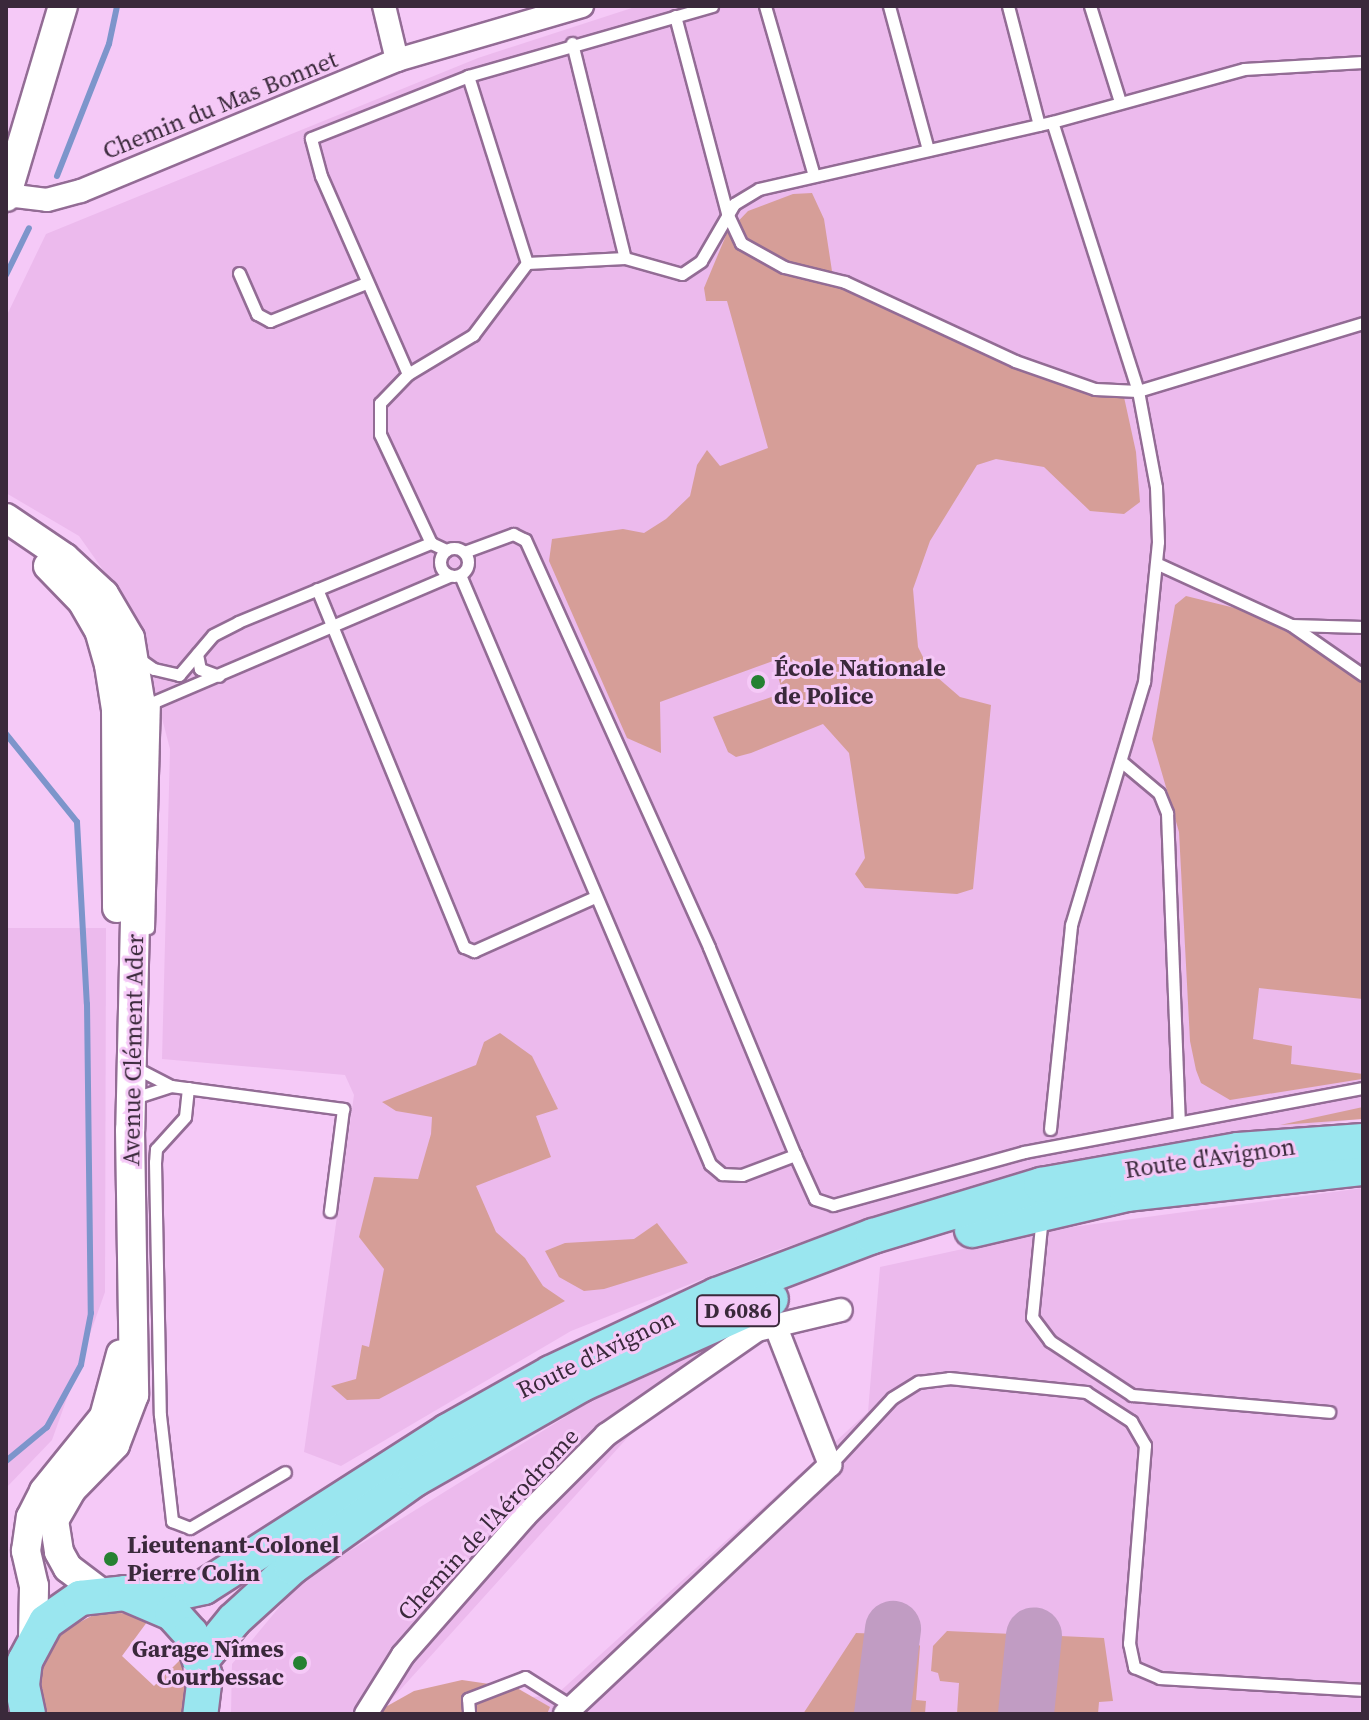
<!DOCTYPE html>
<html>
<head>
<meta charset="utf-8">
<style>
	body { margin:0 }
	#map { position:relative; width:1369px; height:1720px; overflow:hidden; background:#f5c9f7; font-family:"Source Serif 4",serif }
	div>[style] { position:absolute }
	[style*='--x'] { left:calc(var(--x)*1px); top:calc(var(--y)*1px); width:calc(var(--w)*1px); rotate:calc(var(--a)*1deg) }
	.built>* { inset:0; background:#ecbaed }
	.green>* { inset:0; background:#d69e98 }
	.stream>* { height:6px; margin:-3px; padding:0 3px; transform-origin:3px; border-radius:3px; background:#7d95cb }
	.taxiway>* { height:56px; margin:-28px; padding:0 28px; transform-origin:28px; border-radius:28px; background:#c19cc3 }
	.roads { filter:drop-shadow(2px 0 #936c95) drop-shadow(-2px 0 #936c95) drop-shadow(0 2px #936c95) drop-shadow(0 -2px #936c95) }
	.service>* { height:11px; margin:-5.5px; padding:0 5.5px; transform-origin:5.5px; border-radius:5.5px; background:#fff }
	.service>.ring { margin:-5.5px; padding:0; box-sizing:content-box; background:none; border:11px solid #fff; border-radius:50% }
	.minor>* { height:22px; margin:-11px; padding:0 11px; transform-origin:11px; border-radius:11px; background:#fff }
	.tertiary>* { height:28px; margin:-14px; padding:0 14px; transform-origin:14px; border-radius:14px; background:#fff }
	.primary>* { height:34px; margin:-17px; padding:0 17px; transform-origin:17px; border-radius:17px; background:#9ae6ef }
	.dots>* { width:22px; height:22px; translate:-50% -50%; box-sizing:border-box; border:4px solid #f5c9f7; border-radius:50% }
	span { translate:-50% -50%; white-space:nowrap; text-align:center; line-height:1.15; -webkit-text-stroke:6px #f5c9f7; paint-order:stroke }
	.shield-label span { padding:2px 6px; background:#f5c9f7; border:2px solid; border-radius:6px; -webkit-text-stroke-width:0 }
	.shield-label { font-size:22px; color:#3a293b; font-weight:700 }
	.street-label { font-size:24px; color:#3a293b }
	.poi-label { font-size:24px; color:#3a293b; font-weight:700 }
	.left { translate:0 -50%; text-align:left }
	.right { translate:-100% -50%; text-align:right }
	.frame { position:absolute; inset:0; border:8px solid #3a293b; pointer-events:none }
</style>
</head>
<body>
<div id="map">
	<div class="built">
		<div style="clip-path:polygon(638px 6px,1363px 6px,1363px 1118px,1040px 1165px,774px 1251px,571px 1331px,341px 1466px,304px 1452px,354px 1095px,345px 1075px,162px 1059px,170px 749px,135px 615px,79px 536px,6px 493px,6px 317px,46px 234px,478px 58px)"></div>
		<div style="clip-path:polygon(6px 928px,106px 928px,105px 1292px,52px 1440px,6px 1488px)"></div>
		<div style="clip-path:polygon(1363px 1188px,1363px 1714px,231px 1714px,232px 1664px,301px 1581px,583px 1406px,720px 1335px,383px 1709px,556px 1695px,868px 1412px,880px 1267px,1050px 1230px)"></div>
	</div>
	<div class="green">
		<div style="clip-path:polygon(812px 193px,824px 219px,834px 284px,957px 342px,1077px 388px,1124px 397px,1136px 452px,1140px 502px,1124px 514px,1090px 511px,1044px 467px,996px 459px,977px 465px,930px 541px,913px 589px,918px 647px,930px 671px,960px 697px,991px 705px,973px 889px,957px 894px,865px 888px,855px 874px,865px 858px,849px 753px,823px 724px,751px 753px,736px 757px,728px 752px,713px 717px,783px 693px,773px 661px,660px 702px,661px 753px,627px 738px,549px 561px,552px 539px,623px 529px,644px 533px,666px 519px,690px 496px,697px 465px,707px 450px,720px 466px,768px 448px,727px 301px,706px 301px,704px 288px,727px 233px,748px 211px,793px 194px)"></div>
		<div style="clip-path:polygon(1186px 596px,1239px 609px,1312px 644px,1363px 683px,1363px 999px,1259px 988px,1253px 1039px,1292px 1046px,1291px 1064px,1363px 1074px,1362px 1079px,1230px 1100px,1201px 1083px,1196px 1070px,1190px 1041px,1179px 832px,1152px 739px,1175px 605px)"></div>
		<div style="clip-path:polygon(500px 1033px,532px 1056px,558px 1109px,536px 1116px,551px 1157px,476px 1186px,496px 1232px,525px 1258px,543px 1286px,565px 1301px,379px 1399px,347px 1400px,331px 1386px,356px 1379px,362px 1345px,369px 1347px,384px 1269px,359px 1237px,374px 1177px,418px 1179px,431px 1134px,432px 1117px,396px 1111px,382px 1102px,476px 1065px,484px 1042px)"></div>
		<div style="clip-path:polygon(1363px 1107px,1363px 1119px,1280px 1125px)"></div>
		<div style="clip-path:polygon(657px 1223px,688px 1263px,604px 1289px,584px 1291px,559px 1277px,545px 1251px,565px 1243px,634px 1239px)"></div>
		<div style="clip-path:polygon(103px 1610px,150px 1618px,122px 1656px,154px 1686px,184px 1656px,190px 1680px,183px 1714px,46px 1714px,40px 1674px,47px 1651px,61px 1632px)"></div>
		<div style="clip-path:polygon(947px 1631px,1104px 1638px,1113px 1701px,1099px 1702px,1098px 1714px,947px 1714px,957px 1714px,959px 1683px,940px 1681px,938px 1673px,931px 1671px,933px 1646px)"></div>
		<div style="clip-path:polygon(856px 1633px,911px 1635px,920px 1646px,916px 1700px,926px 1701px,925px 1714px,803px 1714px)"></div>
		<div style="clip-path:polygon(462px 1680px,517px 1688px,550px 1707px,547px 1714px,373px 1714px,414px 1691px)"></div>
	</div>
	<div class="stream">
		<div style="--x:57;--y:176;--w:142;--a:-68.5"></div>
		<div style="--x:109;--y:44;--w:39;--a:-78"></div>
		<div style="--x:6;--y:275;--w:52;--a:-63.9"></div>
		<div style="--x:6;--y:734;--w:113;--a:51.1"></div>
		<div style="--x:77;--y:822;--w:182;--a:86.9"></div>
		<div style="--x:87;--y:1004;--w:309;--a:89.3"></div>
		<div style="--x:91;--y:1313;--w:53;--a:100.9"></div>
		<div style="--x:81;--y:1365;--w:71;--a:118.7"></div>
		<div style="--x:47;--y:1427;--w:53;--a:140.3"></div>
	</div>
	<div class="taxiway">
		<div style="--x:882;--y:1714;--w:86;--a:-82.6"></div>
		<div style="--x:1026;--y:1714;--w:79;--a:-84.2"></div>
	</div>
	<div class="roads">
		<div class="service">
			<div style="--x:765;--y:6;--w:177;--a:73.9"></div>
			<div style="--x:889;--y:6;--w:149;--a:74.8"></div>
			<div style="--x:1008;--y:6;--w:123;--a:75.4"></div>
			<div style="--x:1090;--y:6;--w:101;--a:72.6"></div>
			<div style="--x:675;--y:16;--w:204;--a:75.2"></div>
			<div style="--x:727;--y:213;--w:33;--a:65"></div>
			<div style="--x:741;--y:243;--w:49;--a:29.2"></div>
			<div style="--x:784;--y:267;--w:63;--a:13.8"></div>
			<div style="--x:845;--y:282;--w:187;--a:24.9"></div>
			<div style="--x:1015;--y:361;--w:85;--a:19.3"></div>
			<div style="--x:1095;--y:389;--w:43;--a:2.7"></div>
			<div style="--x:1138;--y:391;--w:235;--a:-16.8"></div>
			<div style="--x:572;--y:43;--w:221;--a:76.2"></div>
			<div style="--x:468;--y:76;--w:196;--a:72.5"></div>
			<div style="--x:239;--y:273;--w:45;--a:66.3"></div>
			<div style="--x:257;--y:314;--w:15;--a:28"></div>
			<div style="--x:270;--y:321;--w:103;--a:-21.6"></div>
			<div style="--x:408;--y:374;--w:216;--a:-113.7"></div>
			<div style="--x:321;--y:176;--w:39;--a:-105"></div>
			<div style="--x:311;--y:138;--w:169;--a:-21.5"></div>
			<div style="--x:468;--y:76;--w:254;--a:-16"></div>
			<div style="--x:431;--y:543;--w:120;--a:-115.1"></div>
			<div style="--x:380;--y:434;--w:31;--a:-90"></div>
			<div style="--x:380;--y:403;--w:40;--a:-46"></div>
			<div style="--x:408;--y:374;--w:76;--a:-31"></div>
			<div style="--x:473;--y:335;--w:90;--a:-53.1"></div>
			<div style="--x:527;--y:263;--w:98;--a:-2.9"></div>
			<div style="--x:625;--y:258;--w:59;--a:15.7"></div>
			<div style="--x:682;--y:274;--w:23;--a:-34"></div>
			<div style="--x:701;--y:261;--w:66;--a:-59.9"></div>
			<div style="--x:734;--y:204;--w:29;--a:-31"></div>
			<div style="--x:759;--y:189;--w:301;--a:-12.9"></div>
			<div style="--x:1052;--y:122;--w:199;--a:-15.4"></div>
			<div style="--x:1244;--y:69;--w:119;--a:-3.4"></div>
			<div class="ring" style="left:440px;top:548px;width:17px;height:17px"></div>
			<div style="--x:1158;--y:564;--w:146;--a:24.6"></div>
			<div style="--x:1291;--y:625;--w:72;--a:1.6"></div>
			<div style="--x:460;--y:575;--w:640;--a:67"></div>
			<div style="--x:710;--y:1164;--w:16;--a:40"></div>
			<div style="--x:722;--y:1174;--w:20;--a:3"></div>
			<div style="--x:742;--y:1175;--w:57;--a:-20.7"></div>
			<div style="--x:795;--y:1155;--w:225;--a:-112.5"></div>
			<div style="--x:709;--y:947;--w:447;--a:-114.3"></div>
			<div style="--x:525;--y:540;--w:13;--a:-153"></div>
			<div style="--x:513;--y:534;--w:52;--a:159.8"></div>
			<div style="--x:317;--y:589;--w:387;--a:67.7"></div>
			<div style="--x:464;--y:947;--w:11;--a:22"></div>
			<div style="--x:474;--y:951;--w:133;--a:-24.1"></div>
			<div style="--x:1294;--y:627;--w:84;--a:34.8"></div>
			<div style="--x:197;--y:654;--w:15;--a:79"></div>
			<div style="--x:200;--y:669;--w:20;--a:20"></div>
			<div style="--x:138;--y:658;--w:19;--a:35"></div>
			<div style="--x:154;--y:669;--w:26;--a:13"></div>
			<div style="--x:179;--y:675;--w:52;--a:-49.6"></div>
			<div style="--x:213;--y:635;--w:28;--a:-27"></div>
			<div style="--x:238;--y:622;--w:209;--a:-22.3"></div>
			<div style="--x:431;--y:543;--w:17;--a:25"></div>
			<div style="--x:1122;--y:762;--w:48;--a:40"></div>
			<div style="--x:1159;--y:793;--w:22;--a:68"></div>
			<div style="--x:1167;--y:813;--w:308;--a:87.8"></div>
			<div style="--x:148;--y:928;--w:226;--a:-88.5"></div>
			<div style="--x:154;--y:702;--w:322;--a:-23.1"></div>
			<div style="--x:132;--y:1066;--w:44;--a:27.1"></div>
			<div style="--x:171;--y:1086;--w:174;--a:7.6"></div>
			<div style="--x:343;--y:1109;--w:103;--a:97.3"></div>
			<div style="--x:188;--y:1088;--w:29;--a:96"></div>
			<div style="--x:185;--y:1117;--w:43;--a:132.2"></div>
			<div style="--x:156;--y:1149;--w:13;--a:94"></div>
			<div style="--x:155;--y:1162;--w:253;--a:88.9"></div>
			<div style="--x:160;--y:1415;--w:107;--a:83.5"></div>
			<div style="--x:172;--y:1521;--w:19;--a:21"></div>
			<div style="--x:190;--y:1528;--w:110;--a:-30.5"></div>
			<div style="--x:134;--y:1098;--w:39;--a:-18"></div>
			<div style="--x:1050;--y:1129;--w:205;--a:-84.1"></div>
			<div style="--x:1071;--y:925;--w:254;--a:-73.3"></div>
			<div style="--x:1144;--y:682;--w:141;--a:-84.3"></div>
			<div style="--x:1158;--y:542;--w:55;--a:-92.1"></div>
			<div style="--x:1156;--y:487;--w:98;--a:-100.6"></div>
			<div style="--x:1138;--y:391;--w:282;--a:-107.7"></div>
			<div style="--x:795;--y:1155;--w:48;--a:65.6"></div>
			<div style="--x:815;--y:1199;--w:19;--a:18"></div>
			<div style="--x:833;--y:1205;--w:198;--a:-15.5"></div>
			<div style="--x:1024;--y:1152;--w:345;--a:-10.7"></div>
			<div style="--x:1041;--y:1226;--w:91;--a:95.6"></div>
			<div style="--x:1032;--y:1317;--w:30;--a:53"></div>
			<div style="--x:1050;--y:1341;--w:98;--a:33.4"></div>
			<div style="--x:1132;--y:1395;--w:198;--a:4.9"></div>
			<div style="--x:830;--y:1465;--w:91;--a:-47.2"></div>
			<div style="--x:892;--y:1398;--w:31;--a:-32"></div>
			<div style="--x:918;--y:1382;--w:31;--a:-7"></div>
			<div style="--x:949;--y:1378;--w:138;--a:5.8"></div>
			<div style="--x:1086;--y:1392;--w:54;--a:32.8"></div>
			<div style="--x:1131;--y:1421;--w:28;--a:60"></div>
			<div style="--x:1145;--y:1445;--w:199;--a:94.6"></div>
			<div style="--x:1129;--y:1643;--w:25;--a:78"></div>
			<div style="--x:1134;--y:1667;--w:28;--a:23"></div>
			<div style="--x:1160;--y:1678;--w:203;--a:3.4"></div>
			<div style="--x:469;--y:1712;--w:13;--a:-94"></div>
			<div style="--x:468;--y:1699;--w:61;--a:-21.1"></div>
			<div style="--x:525;--y:1677;--w:54;--a:32.2"></div>
		</div>
		<div class="minor">
			<div style="--x:397;--y:60;--w:193;--a:-16.3"></div>
			<div style="--x:7;--y:195;--w:40;--a:7.1"></div>
			<div style="--x:47;--y:200;--w:35;--a:-15"></div>
			<div style="--x:81;--y:191;--w:342;--a:-22.5"></div>
			<div style="--x:397;--y:60;--w:56;--a:-103.5"></div>
			<div style="--x:366;--y:1714;--w:70;--a:-57.9"></div>
			<div style="--x:403;--y:1655;--w:185;--a:-48.7"></div>
			<div style="--x:525;--y:1516;--w:115;--a:-45"></div>
			<div style="--x:606;--y:1435;--w:184;--a:-34.8"></div>
			<div style="--x:757;--y:1330;--w:86;--a:-13.4"></div>
			<div style="--x:565;--y:1714;--w:364;--a:-43.2"></div>
			<div style="--x:830;--y:1465;--w:150;--a:-111.4"></div>
		</div>
		<div class="tertiary">
			<div style="--x:6;--y:197;--w:199;--a:-73.4"></div>
			<div style="--x:6;--y:518;--w:71;--a:34.1"></div>
			<div style="--x:65;--y:558;--w:53;--a:42.7"></div>
			<div style="--x:104;--y:594;--w:51;--a:59.4"></div>
			<div style="--x:130;--y:638;--w:63;--a:80.8"></div>
			<div style="--x:140;--y:700;--w:430;--a:91.3"></div>
			<div style="--x:130;--y:1130;--w:265;--a:89.1"></div>
			<div style="--x:134;--y:1395;--w:53;--a:110.8"></div>
			<div style="--x:115;--y:1445;--w:62;--a:134.3"></div>
			<div style="--x:72;--y:1489;--w:36;--a:120"></div>
			<div style="--x:54;--y:1520;--w:32;--a:81"></div>
			<div style="--x:59;--y:1552;--w:18;--a:61"></div>
			<div style="--x:68;--y:1568;--w:41;--a:37.1"></div>
			<div style="--x:48;--y:566;--w:49;--a:45.8"></div>
			<div style="--x:82;--y:601;--w:34;--a:60"></div>
			<div style="--x:99;--y:630;--w:36;--a:74"></div>
			<div style="--x:109;--y:665;--w:45;--a:81"></div>
			<div style="--x:116;--y:709;--w:199;--a:89.7"></div>
			<div style="--x:33;--y:1640;--w:54;--a:-88.9"></div>
			<div style="--x:34;--y:1586;--w:36;--a:-103"></div>
			<div style="--x:26;--y:1551;--w:34;--a:-82"></div>
			<div style="--x:31;--y:1517;--w:29;--a:-63"></div>
			<div style="--x:44;--y:1491;--w:95;--a:-51"></div>
			<div style="--x:104;--y:1417;--w:65;--a:-74.9"></div>
		</div>
		<div class="primary">
			<div style="--x:972;--y:1230;--w:159;--a:-13.1"></div>
			<div style="--x:1127;--y:1194;--w:237;--a:-6.3"></div>
			<div style="--x:149;--y:1599;--w:56;--a:-12.3"></div>
			<div style="--x:204;--y:1587;--w:290;--a:-32.6"></div>
			<div style="--x:448;--y:1431;--w:118;--a:-29.4"></div>
			<div style="--x:551;--y:1373;--w:183;--a:-25.2"></div>
			<div style="--x:717;--y:1295;--w:167;--a:-20.7"></div>
			<div style="--x:873;--y:1236;--w:176;--a:-16.9"></div>
			<div style="--x:1041;--y:1185;--w:200;--a:-10.1"></div>
			<div style="--x:1238;--y:1150;--w:125;--a:-4.1"></div>
			<div style="--x:202;--y:1659;--w:50;--a:-50.6"></div>
			<div style="--x:234;--y:1620;--w:79;--a:-42.4"></div>
			<div style="--x:292;--y:1567;--w:151;--a:-35.6"></div>
			<div style="--x:415;--y:1479;--w:192;--a:-29.6"></div>
			<div style="--x:582;--y:1384;--w:207;--a:-24.2"></div>
			<div style="--x:28;--y:1714;--w:30;--a:-102"></div>
			<div style="--x:22;--y:1685;--w:24;--a:-83"></div>
			<div style="--x:25;--y:1661;--w:44;--a:-61.7"></div>
			<div style="--x:46;--y:1622;--w:42;--a:-35.2"></div>
			<div style="--x:80;--y:1598;--w:45;--a:-6.3"></div>
			<div style="--x:125;--y:1593;--w:51;--a:23.1"></div>
			<div style="--x:172;--y:1613;--w:28;--a:48"></div>
			<div style="--x:191;--y:1634;--w:44;--a:71.6"></div>
			<div style="--x:205;--y:1676;--w:38;--a:97"></div>
		</div>
	</div>
	<div class="dots">
		<div style="left:758px;top:682px;background:#268132"></div>
		<div style="left:111px;top:1559px;background:#268132"></div>
		<div style="left:300px;top:1663px;background:#268132"></div>
	</div>
	<div class="shield-label">
		<span style="left:738px;top:1311px">D 6086</span>
	</div>
	<div class="street-label">
		<span style="left:220px;top:105px;rotate:-22deg">Chemin du Mas Bonnet</span>
		<span style="left:133px;top:1050px;rotate:-89deg">Avenue Clément Ader</span>
		<span style="left:1210px;top:1158px;rotate:-8deg">Route d'Avignon</span>
		<span style="left:596px;top:1354px;rotate:-26deg">Route d'Avignon</span>
		<span style="left:488px;top:1524px;rotate:-47deg">Chemin de l'Aérodrome</span>
	</div>
	<div class="poi-label">
		<span class="left" style="left:774px;top:682px">École Nationale<br>de Police</span>
		<span class="left" style="left:127px;top:1559px">Lieutenant-Colonel<br>Pierre Colin</span>
		<span class="right" style="left:284px;top:1663px">Garage Nîmes<br>Courbessac</span>
	</div>
	<div class="frame"></div>
</div>
</body>
</html>
